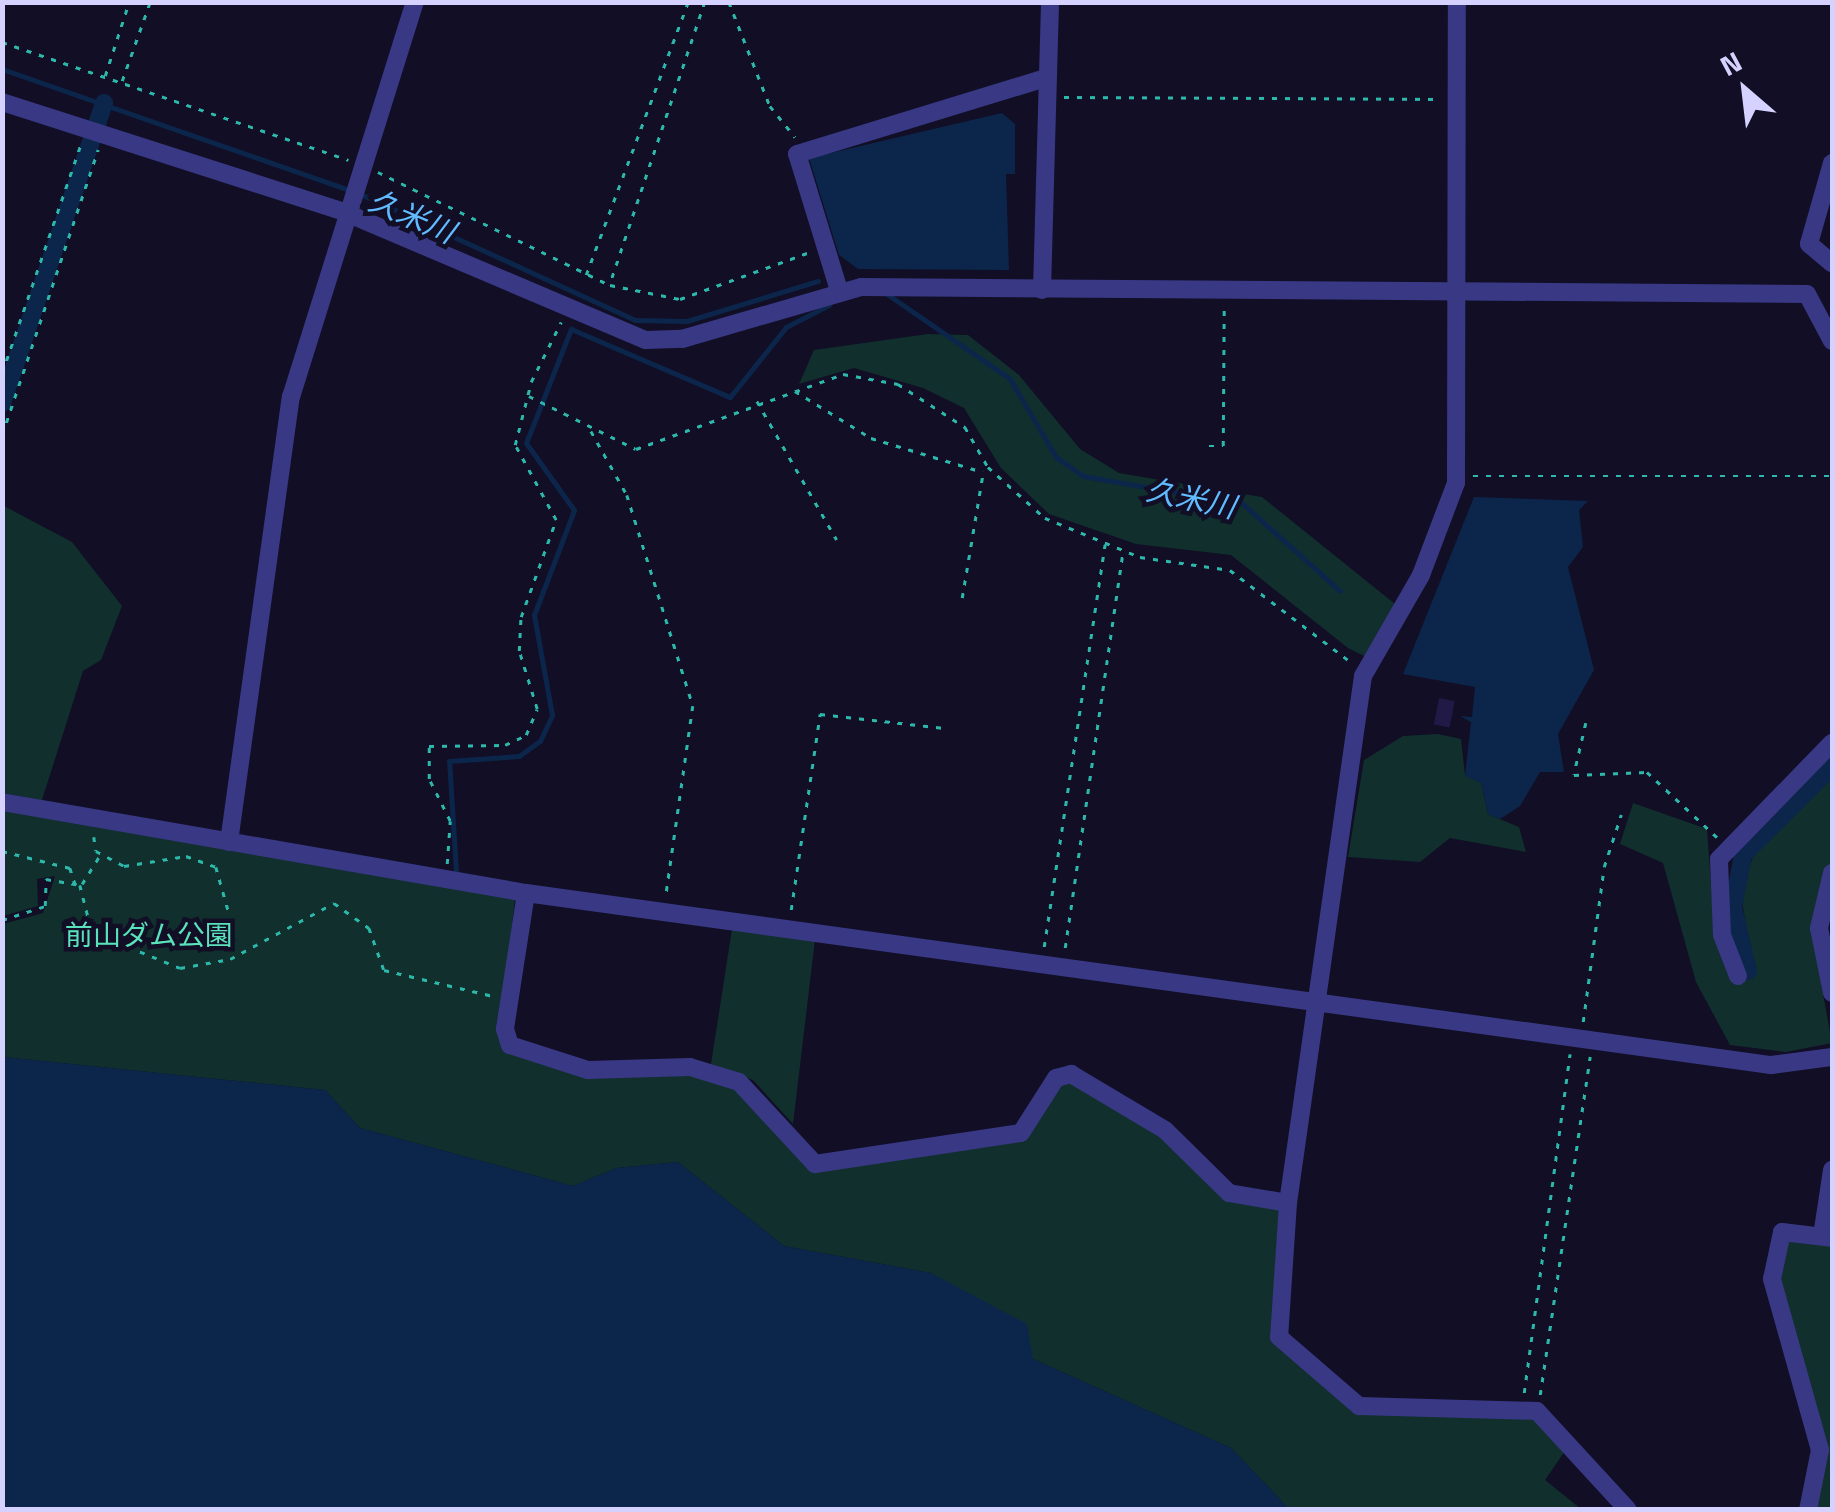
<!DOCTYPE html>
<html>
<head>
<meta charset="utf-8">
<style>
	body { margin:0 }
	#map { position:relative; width:1835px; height:1512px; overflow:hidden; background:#110e25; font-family:"Titillium Web","Noto Sans JP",sans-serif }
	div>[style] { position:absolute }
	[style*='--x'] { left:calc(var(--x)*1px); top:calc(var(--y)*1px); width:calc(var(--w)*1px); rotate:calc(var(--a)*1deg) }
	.green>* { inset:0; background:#112f2d }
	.water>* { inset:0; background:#0c264b }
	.stream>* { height:5px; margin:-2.5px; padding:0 2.5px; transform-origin:2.5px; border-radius:2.5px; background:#0c264b }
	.canal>* { height:18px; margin:-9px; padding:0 9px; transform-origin:9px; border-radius:9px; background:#0c264b }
	.building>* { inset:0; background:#211a46; transform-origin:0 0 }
	.path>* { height:2.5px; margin-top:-1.25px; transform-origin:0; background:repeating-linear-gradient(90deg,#2cb9ab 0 5px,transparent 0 13px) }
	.street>* { height:18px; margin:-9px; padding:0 9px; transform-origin:9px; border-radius:9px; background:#383885 }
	span { translate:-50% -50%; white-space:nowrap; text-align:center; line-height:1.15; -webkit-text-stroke:9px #110e25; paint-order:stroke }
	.park-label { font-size:28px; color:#5ae2bb }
	.water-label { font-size:30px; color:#60bbff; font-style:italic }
	.frame { position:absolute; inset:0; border:5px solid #d5d2ff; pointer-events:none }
	.north { position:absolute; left:1695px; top:40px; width:100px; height:100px; -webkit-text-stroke:8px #110e25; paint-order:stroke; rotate:332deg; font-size:28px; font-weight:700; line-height:40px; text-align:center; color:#d5d2ff }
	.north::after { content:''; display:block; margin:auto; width:35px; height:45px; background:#d5d2ff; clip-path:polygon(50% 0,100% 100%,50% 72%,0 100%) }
</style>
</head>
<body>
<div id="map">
	<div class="green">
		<div style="clip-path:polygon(928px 334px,968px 335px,1019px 375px,1080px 449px,1119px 473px,1262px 497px,1395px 604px,1380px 640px,1364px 656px,1348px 648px,1231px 555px,1136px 544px,1049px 514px,1001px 468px,964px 408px,923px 388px,854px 368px,799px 384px,814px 350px)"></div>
		<div style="clip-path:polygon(2px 505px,72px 542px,122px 606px,101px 660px,83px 671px,42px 800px,3px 793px)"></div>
		<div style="clip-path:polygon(1438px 734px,1461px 739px,1465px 775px,1481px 783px,1488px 814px,1519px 827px,1526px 852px,1450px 838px,1420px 862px,1348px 857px,1364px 760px,1403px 736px)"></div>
		<div style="clip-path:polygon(1832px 774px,1832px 869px,1813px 939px,1832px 1043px,1786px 1052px,1730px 1045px,1696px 982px,1663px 863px,1620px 844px,1633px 803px,1707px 829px,1714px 927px,1735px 981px,1752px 969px,1741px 893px,1754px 853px)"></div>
		<div style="clip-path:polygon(3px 810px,515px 899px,500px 1030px,586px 1074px,690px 1072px,737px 1087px,814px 1171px,1017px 1139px,1064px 1079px,1164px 1138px,1218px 1192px,1279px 1207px,1271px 1337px,1356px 1412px,1536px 1418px,1565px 1451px,1545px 1480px,1581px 1509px,1289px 1509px,1231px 1448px,1033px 1359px,931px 1273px,784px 1246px,678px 1162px,617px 1168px,573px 1186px,360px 1128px,325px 1090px,3px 1057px,3px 924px,43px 913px,55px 876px,37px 879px,38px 906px,3px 916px)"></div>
		<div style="clip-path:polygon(732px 929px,815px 940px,793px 1124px,753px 1080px,711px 1064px)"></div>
		<div style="clip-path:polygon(1786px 1238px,1832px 1242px,1832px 1509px,1814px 1509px,1826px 1461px,1777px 1280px)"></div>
	</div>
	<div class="water">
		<div style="clip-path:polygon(1002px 113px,1015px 124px,1015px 174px,1006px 174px,1009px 270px,858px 269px,839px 255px,809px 158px)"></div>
		<div style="clip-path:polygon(1474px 497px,1588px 501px,1579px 510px,1583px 547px,1568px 567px,1594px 670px,1558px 734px,1564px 772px,1540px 772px,1520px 806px,1500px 819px,1488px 814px,1481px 783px,1465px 776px,1471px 722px,1460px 716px,1472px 717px,1475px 687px,1403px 674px)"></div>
		<div style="clip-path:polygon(3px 1057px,325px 1090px,360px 1128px,573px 1186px,617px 1168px,678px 1162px,784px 1246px,931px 1273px,1027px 1324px,1033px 1359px,1231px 1448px,1289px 1509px,3px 1509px)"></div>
	</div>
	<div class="stream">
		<div style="--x:2;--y:69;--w:368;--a:19.2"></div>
		<div style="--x:360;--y:194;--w:302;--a:24.6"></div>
		<div style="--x:635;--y:320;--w:52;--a:1.1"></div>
		<div style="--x:687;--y:321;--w:137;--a:-17"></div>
		<div style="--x:887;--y:294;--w:150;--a:34.6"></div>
		<div style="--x:1010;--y:379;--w:91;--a:59.5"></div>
		<div style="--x:1056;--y:457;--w:33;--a:35"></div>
		<div style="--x:1083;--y:476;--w:162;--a:9.9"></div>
		<div style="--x:1243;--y:504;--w:130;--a:41.9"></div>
		<div style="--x:456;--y:871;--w:110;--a:-93.6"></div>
		<div style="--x:449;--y:761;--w:70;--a:-4.1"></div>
		<div style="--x:519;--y:756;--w:26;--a:-36"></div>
		<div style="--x:540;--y:741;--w:29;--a:-65"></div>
		<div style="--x:552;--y:715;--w:102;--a:-100.2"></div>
		<div style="--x:534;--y:615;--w:112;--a:-69.1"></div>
		<div style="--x:574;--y:510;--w:82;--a:-125.6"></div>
		<div style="--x:526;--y:443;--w:123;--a:-68.5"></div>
		<div style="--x:571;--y:329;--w:173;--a:23.2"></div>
		<div style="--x:730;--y:397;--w:90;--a:-51.3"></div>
		<div style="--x:786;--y:327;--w:48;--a:-27.1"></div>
	</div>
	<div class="canal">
		<div style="--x:2;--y:403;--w:317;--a:-71.2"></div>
		<div style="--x:1748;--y:971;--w:66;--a:-103.2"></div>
		<div style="--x:1733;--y:907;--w:53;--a:-79.1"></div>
		<div style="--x:1743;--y:855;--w:126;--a:-45"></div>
	</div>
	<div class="building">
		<div style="left:1439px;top:698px;width:16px;height:27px;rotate:11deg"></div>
	</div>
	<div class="path">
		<div style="--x:705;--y:2;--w:299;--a:108.6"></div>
		<div style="--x:610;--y:285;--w:71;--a:11.3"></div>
		<div style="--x:680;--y:299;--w:135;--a:-19.9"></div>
		<div style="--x:729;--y:2;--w:112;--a:68.5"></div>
		<div style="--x:770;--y:106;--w:40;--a:51"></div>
		<div style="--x:2;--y:42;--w:366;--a:18.8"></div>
		<div style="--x:105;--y:76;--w:78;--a:-72"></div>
		<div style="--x:122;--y:81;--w:84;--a:-70.5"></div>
		<div style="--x:1064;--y:97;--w:377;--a:0.3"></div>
		<div style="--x:378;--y:172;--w:258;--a:26"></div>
		<div style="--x:586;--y:275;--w:291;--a:-69.5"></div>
		<div style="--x:2;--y:373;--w:242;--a:-71"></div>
		<div style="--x:795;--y:391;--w:89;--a:31.7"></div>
		<div style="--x:871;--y:438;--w:117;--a:16.9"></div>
		<div style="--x:529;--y:396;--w:119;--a:26.4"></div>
		<div style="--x:636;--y:449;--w:220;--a:-19.9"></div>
		<div style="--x:843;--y:374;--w:56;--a:10.3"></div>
		<div style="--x:898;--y:384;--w:80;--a:32.7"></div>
		<div style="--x:965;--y:427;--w:46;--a:60.1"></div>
		<div style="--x:988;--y:467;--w:76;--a:41.8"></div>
		<div style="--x:1045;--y:518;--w:103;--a:22.3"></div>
		<div style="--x:1140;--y:557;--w:91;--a:8.2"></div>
		<div style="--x:1230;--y:570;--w:153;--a:37.3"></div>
		<div style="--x:757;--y:401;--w:160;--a:60.1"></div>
		<div style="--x:591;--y:431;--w:73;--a:60.6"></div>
		<div style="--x:627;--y:495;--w:221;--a:72.6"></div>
		<div style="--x:693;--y:706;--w:192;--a:98.1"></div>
		<div style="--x:2;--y:435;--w:301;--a:-71.4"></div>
		<div style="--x:1209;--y:446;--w:14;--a:0"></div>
		<div style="--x:1223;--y:446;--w:139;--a:-89.6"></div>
		<div style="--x:1473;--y:476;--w:359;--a:0"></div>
		<div style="--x:962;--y:598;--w:128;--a:-80.5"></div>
		<div style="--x:1586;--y:723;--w:53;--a:103"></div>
		<div style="--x:1574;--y:775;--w:73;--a:-2.4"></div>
		<div style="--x:1647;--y:772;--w:96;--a:42.9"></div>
		<div style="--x:94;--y:837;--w:14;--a:82"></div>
		<div style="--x:96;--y:851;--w:32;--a:28"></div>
		<div style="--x:124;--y:866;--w:63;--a:-9.2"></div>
		<div style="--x:186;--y:856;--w:32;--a:20"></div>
		<div style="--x:216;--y:867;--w:48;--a:74.2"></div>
		<div style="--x:2;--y:851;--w:70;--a:14"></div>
		<div style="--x:70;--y:868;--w:16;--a:72"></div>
		<div style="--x:447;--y:864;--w:43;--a:-86"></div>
		<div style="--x:450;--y:821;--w:47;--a:-116.6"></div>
		<div style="--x:429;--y:779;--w:33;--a:-90"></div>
		<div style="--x:429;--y:746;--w:76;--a:-0.8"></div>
		<div style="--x:505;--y:745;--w:23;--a:-25"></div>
		<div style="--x:526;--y:735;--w:28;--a:-67"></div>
		<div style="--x:537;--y:709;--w:61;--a:-107.2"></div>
		<div style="--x:519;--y:651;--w:34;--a:-87"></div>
		<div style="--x:521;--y:617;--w:103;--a:-70.2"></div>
		<div style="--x:556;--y:520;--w:85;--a:-118.7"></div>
		<div style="--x:515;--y:445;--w:65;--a:-75.7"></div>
		<div style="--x:531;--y:382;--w:67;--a:-63.4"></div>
		<div style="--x:82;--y:884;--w:34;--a:-58"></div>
		<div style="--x:791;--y:910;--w:198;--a:-81.6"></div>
		<div style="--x:820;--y:714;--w:125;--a:6.4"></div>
		<div style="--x:2;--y:920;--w:45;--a:-18"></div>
		<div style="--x:45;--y:906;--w:27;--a:-88"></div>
		<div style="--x:46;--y:879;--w:35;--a:10"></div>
		<div style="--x:80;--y:885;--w:49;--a:75.7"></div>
		<div style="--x:92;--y:932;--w:95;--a:22.2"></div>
		<div style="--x:180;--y:968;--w:51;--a:-10.2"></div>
		<div style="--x:230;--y:959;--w:118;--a:-28.3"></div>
		<div style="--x:334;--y:903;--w:43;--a:35.5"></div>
		<div style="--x:369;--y:928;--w:45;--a:70.3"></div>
		<div style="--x:384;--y:970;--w:112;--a:13.4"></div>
		<div style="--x:1044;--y:947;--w:407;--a:-81.4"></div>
		<div style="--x:1065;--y:948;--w:400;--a:-81.7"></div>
		<div style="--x:1583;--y:1022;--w:156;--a:-82.3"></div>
		<div style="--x:1604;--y:867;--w:55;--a:-71.9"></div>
		<div style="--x:1524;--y:1393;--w:342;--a:-82.3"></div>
		<div style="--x:1540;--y:1395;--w:342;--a:-81.6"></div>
	</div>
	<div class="street">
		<div style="--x:2;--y:102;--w:359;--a:17.8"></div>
		<div style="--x:344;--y:212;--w:328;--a:23"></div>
		<div style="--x:646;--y:340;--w:36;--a:-2"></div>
		<div style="--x:682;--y:339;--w:186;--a:-16.2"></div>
		<div style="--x:861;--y:287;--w:946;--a:0.42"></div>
		<div style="--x:1807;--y:294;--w:53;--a:62"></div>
		<div style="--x:1832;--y:163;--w:84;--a:105.9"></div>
		<div style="--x:1809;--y:244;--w:30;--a:40"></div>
		<div style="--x:838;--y:287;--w:139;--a:-107.1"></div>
		<div style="--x:797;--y:154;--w:257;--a:-17"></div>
		<div style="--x:1042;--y:290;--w:288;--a:-88.4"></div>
		<div style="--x:2;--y:802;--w:532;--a:9.85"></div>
		<div style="--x:526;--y:893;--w:1257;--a:7.87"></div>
		<div style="--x:1771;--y:1065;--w:62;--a:-7.5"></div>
		<div style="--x:229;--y:842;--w:449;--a:-82.1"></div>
		<div style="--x:291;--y:397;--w:414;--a:-72.6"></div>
		<div style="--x:1832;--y:873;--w:57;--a:103.3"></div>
		<div style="--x:1819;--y:928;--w:66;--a:78.7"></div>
		<div style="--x:526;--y:893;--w:138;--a:98.8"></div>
		<div style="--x:505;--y:1029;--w:17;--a:73"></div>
		<div style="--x:510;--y:1045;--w:82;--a:17.8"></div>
		<div style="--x:588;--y:1070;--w:102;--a:-1.7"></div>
		<div style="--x:690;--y:1067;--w:51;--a:17"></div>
		<div style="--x:739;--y:1082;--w:112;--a:47.2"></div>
		<div style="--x:815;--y:1164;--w:208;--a:-8.6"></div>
		<div style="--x:1021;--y:1133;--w:65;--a:-57.5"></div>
		<div style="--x:1056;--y:1078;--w:16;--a:-15"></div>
		<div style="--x:1071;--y:1074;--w:109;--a:30.8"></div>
		<div style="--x:1165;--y:1130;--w:90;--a:44.5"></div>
		<div style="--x:1229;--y:1193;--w:60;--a:9.6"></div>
		<div style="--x:1288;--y:1203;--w:134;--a:93.8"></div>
		<div style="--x:1279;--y:1337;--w:106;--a:40.8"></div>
		<div style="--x:1359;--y:1406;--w:178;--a:1.6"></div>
		<div style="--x:1537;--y:1411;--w:134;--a:47.4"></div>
		<div style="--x:1738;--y:976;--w:44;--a:-111.3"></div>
		<div style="--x:1722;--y:935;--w:76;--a:-92.3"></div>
		<div style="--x:1719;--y:859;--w:162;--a:-45.8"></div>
		<div style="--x:1288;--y:1203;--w:532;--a:-81.9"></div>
		<div style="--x:1363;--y:676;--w:116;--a:-60.1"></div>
		<div style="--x:1421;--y:575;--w:98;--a:-69.2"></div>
		<div style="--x:1456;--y:483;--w:481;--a:-89.9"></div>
		<div style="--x:1822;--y:1236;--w:67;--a:-81.4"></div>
		<div style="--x:1808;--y:1510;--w:61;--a:-78.7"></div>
		<div style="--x:1820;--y:1450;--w:178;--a:-105.7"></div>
		<div style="--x:1772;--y:1279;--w:48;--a:-78"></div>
		<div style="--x:1782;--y:1232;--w:50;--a:6.8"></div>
	</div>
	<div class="park-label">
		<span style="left:149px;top:935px">前山ダム公園</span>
	</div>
	<div class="water-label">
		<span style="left:412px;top:216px;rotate:23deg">久米川</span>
		<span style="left:1191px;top:498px;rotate:12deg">久米川</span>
	</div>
	<div class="frame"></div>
	<div class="north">N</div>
</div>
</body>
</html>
